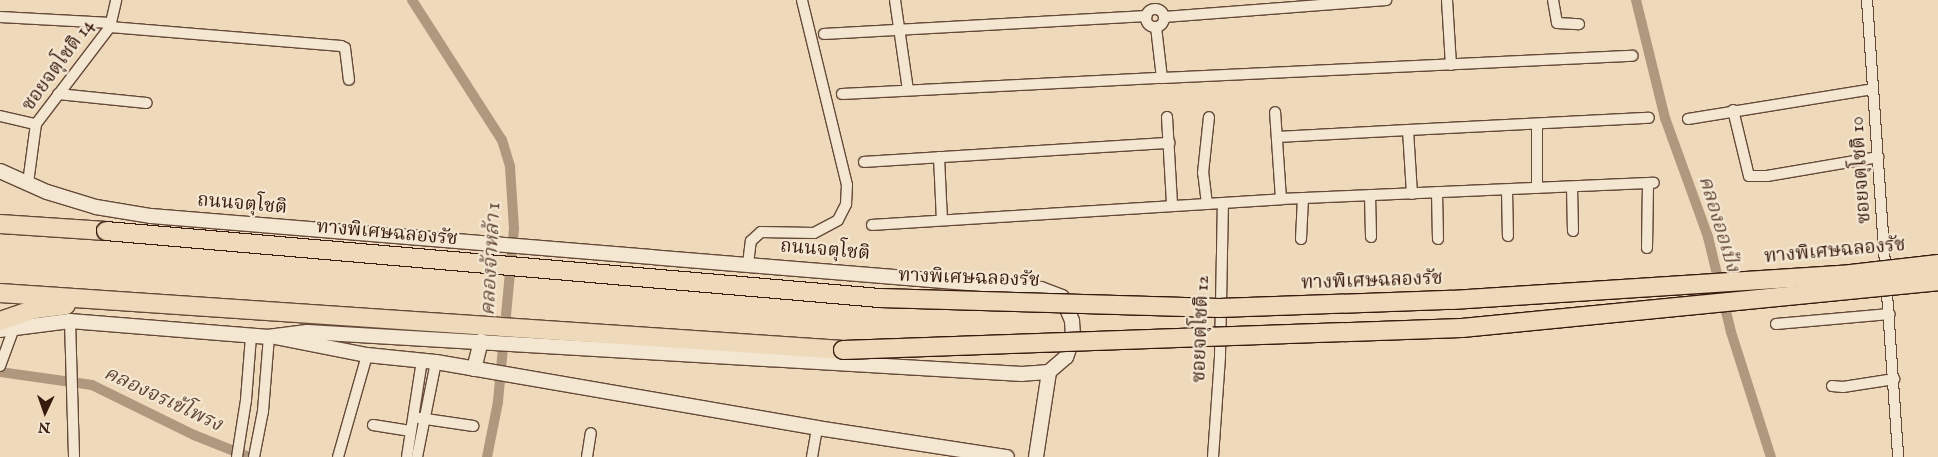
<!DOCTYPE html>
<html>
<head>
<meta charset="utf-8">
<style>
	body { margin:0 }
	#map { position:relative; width:1938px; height:457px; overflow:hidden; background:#eedaba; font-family:"IM FELL English","Noto Serif Thai",serif }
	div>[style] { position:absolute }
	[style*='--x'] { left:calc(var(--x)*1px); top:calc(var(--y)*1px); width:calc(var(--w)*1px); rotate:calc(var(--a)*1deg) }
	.canal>* { height:10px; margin:-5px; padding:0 5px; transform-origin:5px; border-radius:5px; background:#b0987f }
	.roads { filter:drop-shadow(1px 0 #654938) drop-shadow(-1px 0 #654938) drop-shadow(0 1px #654938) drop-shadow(0 -1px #654938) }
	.street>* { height:10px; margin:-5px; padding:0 5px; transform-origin:5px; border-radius:5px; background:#f4e7d2 }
	.street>.ring { margin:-5px; padding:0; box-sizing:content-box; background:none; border:10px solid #f4e7d2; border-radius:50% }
	.secondary>* { height:14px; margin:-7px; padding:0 7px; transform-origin:7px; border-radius:7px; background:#f4e7d2 }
	.highway>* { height:18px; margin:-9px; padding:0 9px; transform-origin:9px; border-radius:9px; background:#eedaba }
	.bridges { filter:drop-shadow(1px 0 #37190d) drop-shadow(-1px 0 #37190d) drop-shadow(0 1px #37190d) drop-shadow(0 -1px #37190d) }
	.highway-bridge>* { height:18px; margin:-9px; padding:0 9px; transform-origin:9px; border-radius:9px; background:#eedaba }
	span { translate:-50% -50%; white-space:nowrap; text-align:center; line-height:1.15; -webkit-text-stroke:4.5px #f4e7d2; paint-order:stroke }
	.street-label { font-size:19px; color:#37190d }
	.water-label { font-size:20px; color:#614535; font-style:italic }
	.north { position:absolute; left:20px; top:387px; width:50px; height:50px; -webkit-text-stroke:4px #f4e7d2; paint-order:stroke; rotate:183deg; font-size:14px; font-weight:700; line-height:20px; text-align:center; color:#37190d }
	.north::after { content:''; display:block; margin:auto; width:18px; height:22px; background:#37190d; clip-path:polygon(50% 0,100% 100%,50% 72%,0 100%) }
</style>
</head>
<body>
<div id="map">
	<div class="canal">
		<div style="--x:412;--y:0;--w:166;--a:57.3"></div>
		<div style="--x:502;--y:140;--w:28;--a:73"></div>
		<div style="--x:510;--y:167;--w:62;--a:86.3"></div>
		<div style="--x:514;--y:229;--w:174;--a:95.3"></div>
		<div style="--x:498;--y:402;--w:56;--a:101.3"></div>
		<div style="--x:1636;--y:0;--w:122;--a:76.2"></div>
		<div style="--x:1665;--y:118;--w:127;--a:70.1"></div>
		<div style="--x:1708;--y:237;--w:98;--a:76.4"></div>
		<div style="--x:1731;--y:332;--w:131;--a:72.3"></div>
		<div style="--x:0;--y:372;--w:93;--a:8"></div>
		<div style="--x:92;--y:385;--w:114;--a:26.1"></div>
		<div style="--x:194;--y:435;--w:59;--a:21.8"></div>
	</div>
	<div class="roads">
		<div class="street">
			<div style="--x:895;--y:0;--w:91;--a:81.8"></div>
			<div style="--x:1447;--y:0;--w:65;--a:86.5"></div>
			<div style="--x:1553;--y:0;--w:23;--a:80"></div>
			<div style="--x:1557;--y:23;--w:22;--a:3"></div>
			<div style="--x:1867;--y:0;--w:458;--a:86.1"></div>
			<div class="ring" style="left:1146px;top:9px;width:8px;height:8px"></div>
			<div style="--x:0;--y:17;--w:111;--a:3.1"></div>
			<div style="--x:1164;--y:17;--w:223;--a:-4.4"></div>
			<div style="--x:110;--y:27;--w:232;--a:4.7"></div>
			<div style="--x:341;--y:46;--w:4;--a:27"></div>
			<div style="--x:345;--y:48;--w:32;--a:83"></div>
			<div style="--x:1156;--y:27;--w:51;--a:83.3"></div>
			<div style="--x:1162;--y:78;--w:471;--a:-2.7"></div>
			<div style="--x:824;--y:34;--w:323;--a:-3.2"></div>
			<div style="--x:58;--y:94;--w:89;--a:5.8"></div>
			<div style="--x:842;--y:94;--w:320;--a:-2.9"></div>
			<div style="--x:1733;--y:110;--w:68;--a:76.4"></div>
			<div style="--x:1749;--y:176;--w:18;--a:0"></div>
			<div style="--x:1767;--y:176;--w:113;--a:-9.7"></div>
			<div style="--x:0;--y:116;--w:37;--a:13"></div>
			<div style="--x:1167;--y:117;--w:88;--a:86.7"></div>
			<div style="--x:1688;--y:119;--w:187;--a:-9.2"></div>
			<div style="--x:1408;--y:130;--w:241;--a:-2.9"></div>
			<div style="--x:1277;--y:137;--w:131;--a:-3.1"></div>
			<div style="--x:1408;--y:130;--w:64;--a:86.4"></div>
			<div style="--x:939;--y:157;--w:63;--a:87.3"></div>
			<div style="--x:864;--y:162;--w:306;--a:-3.6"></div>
			<div style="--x:28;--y:183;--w:60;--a:-82.3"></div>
			<div style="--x:36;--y:124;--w:122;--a:-52.7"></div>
			<div style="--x:110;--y:27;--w:28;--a:-77"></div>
			<div style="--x:1572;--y:187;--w:44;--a:88.7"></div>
			<div style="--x:1537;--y:188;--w:64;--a:-90"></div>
			<div style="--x:1507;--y:190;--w:46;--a:88.8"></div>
			<div style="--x:1437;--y:192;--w:47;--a:88.8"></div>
			<div style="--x:1370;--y:195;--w:42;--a:88.6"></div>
			<div style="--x:1281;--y:199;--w:373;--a:-2.5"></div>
			<div style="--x:1207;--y:204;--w:31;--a:-97"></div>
			<div style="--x:1203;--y:173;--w:56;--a:-83.9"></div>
			<div style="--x:872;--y:225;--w:410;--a:-3.6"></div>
			<div style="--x:1281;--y:199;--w:87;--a:-93.9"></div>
			<div style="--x:1301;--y:239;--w:41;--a:-87.2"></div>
			<div style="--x:1647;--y:248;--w:65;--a:-89.1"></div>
			<div style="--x:748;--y:264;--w:23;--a:-83"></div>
			<div style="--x:751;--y:241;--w:13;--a:-42"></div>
			<div style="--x:761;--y:232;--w:53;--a:1.1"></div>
			<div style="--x:814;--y:233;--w:27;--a:-28"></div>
			<div style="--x:838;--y:220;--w:18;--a:-63"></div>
			<div style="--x:846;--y:204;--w:19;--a:-87"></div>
			<div style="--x:847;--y:185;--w:190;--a:-103.7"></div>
			<div style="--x:70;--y:321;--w:136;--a:88.3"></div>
			<div style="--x:1776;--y:324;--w:114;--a:-5"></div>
			<div style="--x:0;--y:366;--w:40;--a:-69.8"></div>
			<div style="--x:1832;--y:386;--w:11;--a:5"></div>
			<div style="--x:1843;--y:387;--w:52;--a:-8.9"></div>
			<div style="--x:419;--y:418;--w:55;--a:8.4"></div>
			<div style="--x:373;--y:425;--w:38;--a:9"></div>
			<div style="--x:237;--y:457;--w:58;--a:-81"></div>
			<div style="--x:246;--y:400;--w:64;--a:-85.5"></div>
			<div style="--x:254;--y:457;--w:47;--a:-78.9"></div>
			<div style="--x:263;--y:411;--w:74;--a:-85.4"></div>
			<div style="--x:338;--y:457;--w:106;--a:-74.1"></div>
			<div style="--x:407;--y:457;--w:98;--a:-81.2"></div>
			<div style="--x:417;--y:457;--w:97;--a:-78.7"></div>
			<div style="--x:587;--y:457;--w:24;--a:-81"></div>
			<div style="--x:812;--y:457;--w:29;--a:-80"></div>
			<div style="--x:1213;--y:457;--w:101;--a:-86"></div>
			<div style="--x:1220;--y:356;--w:153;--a:-88.9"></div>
		</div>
		<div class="secondary">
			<div style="--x:0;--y:171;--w:51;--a:24.1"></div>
			<div style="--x:47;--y:192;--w:51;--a:17"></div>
			<div style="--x:96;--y:207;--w:56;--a:9.3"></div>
			<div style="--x:151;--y:216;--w:893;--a:4.69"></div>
			<div style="--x:1041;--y:289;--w:22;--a:21"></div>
			<div style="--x:1062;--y:297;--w:26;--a:67"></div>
			<div style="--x:1072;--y:321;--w:16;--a:86"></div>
			<div style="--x:1073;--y:337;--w:21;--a:109"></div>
			<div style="--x:1066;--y:357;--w:23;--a:139"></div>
			<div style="--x:1049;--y:372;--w:27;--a:176"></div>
			<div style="--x:1022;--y:374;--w:716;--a:-176.64"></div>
			<div style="--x:307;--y:332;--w:38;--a:173"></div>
			<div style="--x:269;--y:337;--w:200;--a:-175.4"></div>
			<div style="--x:70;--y:321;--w:71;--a:172.7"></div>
			<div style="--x:275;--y:337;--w:94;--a:11.1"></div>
			<div style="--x:367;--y:355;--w:69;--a:5.8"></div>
			<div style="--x:436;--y:362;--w:387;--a:9.8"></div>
			<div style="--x:817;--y:428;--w:192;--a:8.7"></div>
			<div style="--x:474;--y:369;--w:29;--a:-76"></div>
			<div style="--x:1036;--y:457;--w:86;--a:-81.3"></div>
		</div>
		<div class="highway">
			<div style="--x:0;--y:224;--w:106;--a:3.8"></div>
			<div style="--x:0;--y:293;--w:845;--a:3.87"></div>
			<div style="--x:0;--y:321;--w:37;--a:-19"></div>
			<div style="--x:35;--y:309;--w:31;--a:-7"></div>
		</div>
	</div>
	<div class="bridges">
		<div class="highway-bridge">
			<div style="--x:106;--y:231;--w:777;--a:4.95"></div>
			<div style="--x:880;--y:298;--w:339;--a:1.7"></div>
			<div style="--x:1219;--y:308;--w:233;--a:-2"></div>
			<div style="--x:1452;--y:300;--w:391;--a:-3.7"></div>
			<div style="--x:1842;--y:275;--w:97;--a:-6.5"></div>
			<div style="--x:843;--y:350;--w:619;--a:-2.04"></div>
			<div style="--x:1462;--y:328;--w:478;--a:-5.6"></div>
		</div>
	</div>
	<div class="street-label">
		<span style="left:59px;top:66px;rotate:-54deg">ซอยจตุโชติ 14</span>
		<span style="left:1862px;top:170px;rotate:-94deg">ซอยจตุโชติ 10</span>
		<span style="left:242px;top:205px;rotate:5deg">ถนนจตุโชติ</span>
		<span style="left:387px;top:234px;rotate:5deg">ทางพิเศษฉลองรัช</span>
		<span style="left:825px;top:251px;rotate:5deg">ถนนจตุโชติ</span>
		<span style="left:1835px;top:252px;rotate:-5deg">ทางพิเศษฉลองรัช</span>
		<span style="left:969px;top:279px;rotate:2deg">ทางพิเศษฉลองรัช</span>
		<span style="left:1372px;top:282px;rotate:-2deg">ทางพิเศษฉลองรัช</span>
		<span style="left:1202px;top:329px;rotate:-88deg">ซอยจตุโชติ 12</span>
	</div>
	<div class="water-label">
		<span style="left:1719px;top:224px;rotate:73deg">คลองออเป้ง</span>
		<span style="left:491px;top:259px;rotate:-87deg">คลองจ้าหล้า 1</span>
		<span style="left:163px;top:399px;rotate:25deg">คลองจรเข้โพรง</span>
	</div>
	<div class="north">N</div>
</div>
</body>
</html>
